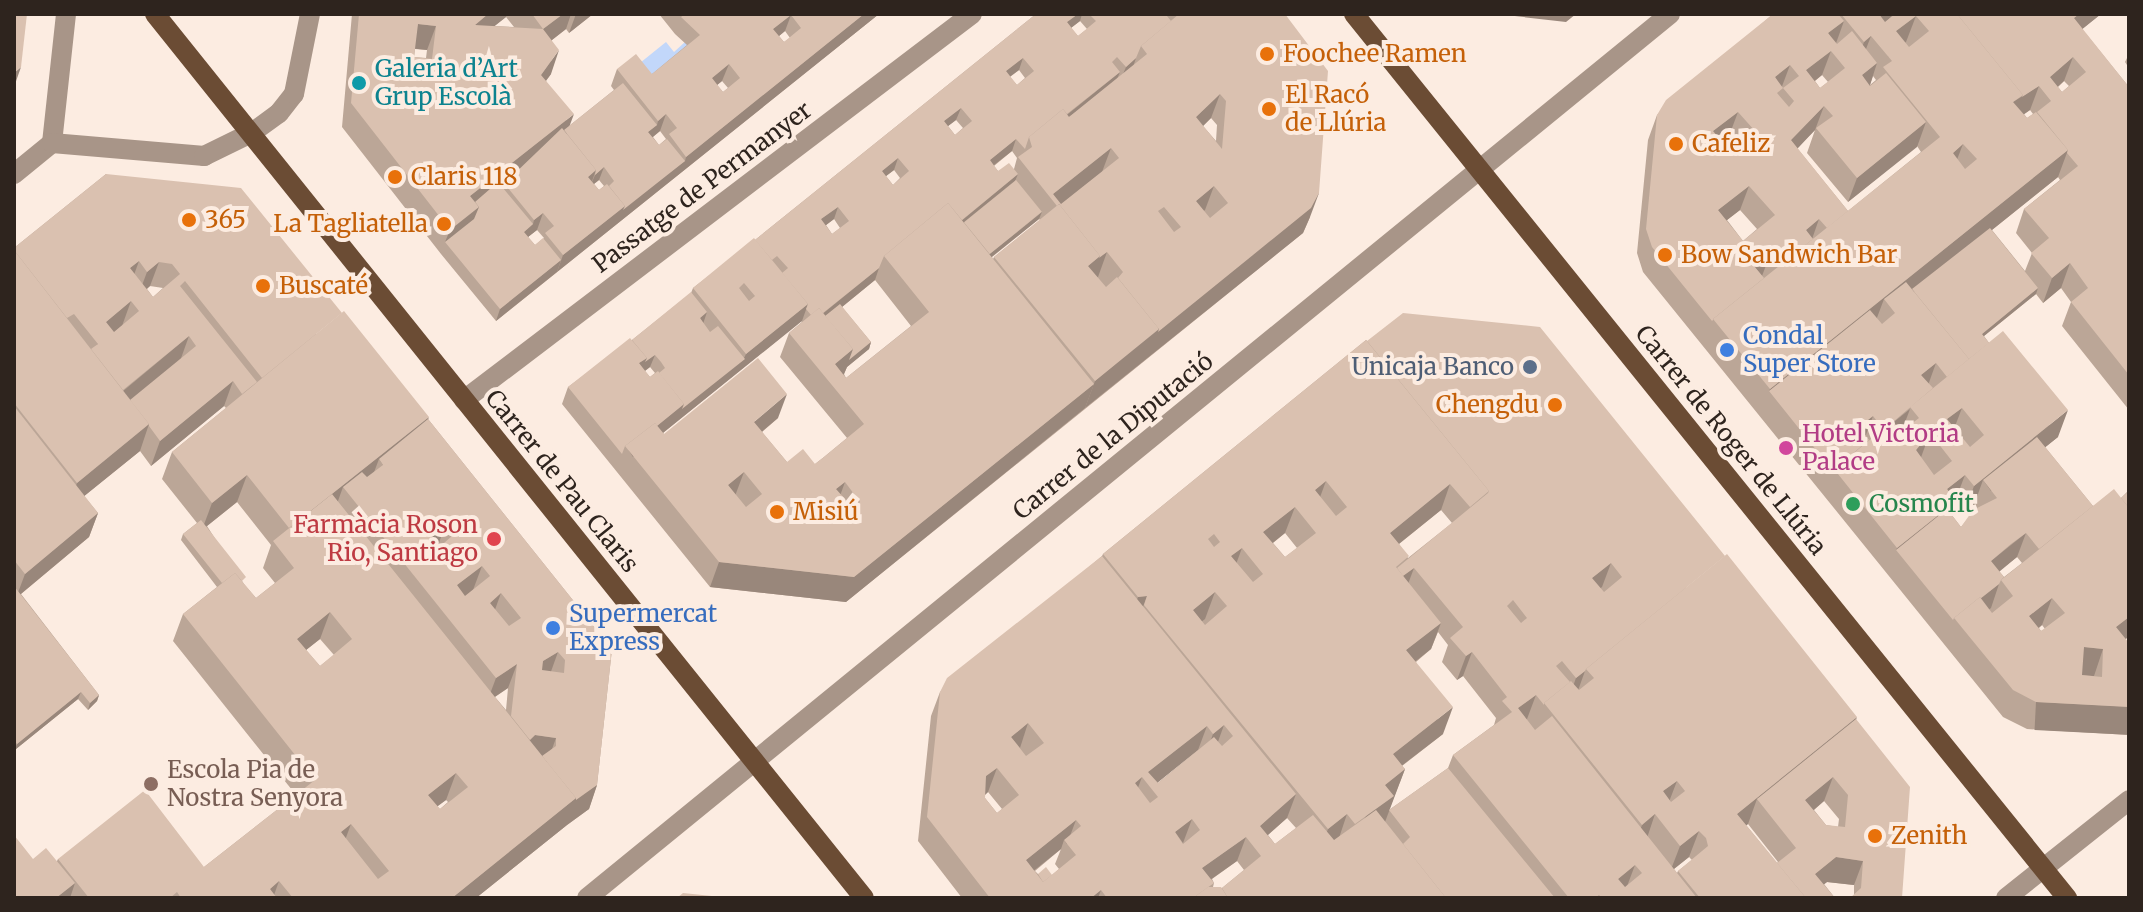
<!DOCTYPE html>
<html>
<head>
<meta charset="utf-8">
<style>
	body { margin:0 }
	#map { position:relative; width:2143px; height:912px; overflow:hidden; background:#fcece1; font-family:Merriweather,serif }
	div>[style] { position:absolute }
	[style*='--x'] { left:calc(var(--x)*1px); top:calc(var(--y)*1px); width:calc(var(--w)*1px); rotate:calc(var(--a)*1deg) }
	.water>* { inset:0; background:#c2d7fa }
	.minor>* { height:20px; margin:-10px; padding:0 10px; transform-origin:10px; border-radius:10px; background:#a89588 }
	.major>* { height:20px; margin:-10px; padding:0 10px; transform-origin:10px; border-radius:10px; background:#6b4c34 }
	.wall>* { inset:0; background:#bba697 }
	.shaded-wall>* { inset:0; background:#99877b; transform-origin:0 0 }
	.building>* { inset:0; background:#dac1b0; transform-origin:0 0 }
	.dots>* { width:22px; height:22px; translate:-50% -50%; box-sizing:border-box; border:4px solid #fcece1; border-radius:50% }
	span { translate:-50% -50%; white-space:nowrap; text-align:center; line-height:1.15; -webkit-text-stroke:8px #fcece1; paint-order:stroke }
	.food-label { font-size:24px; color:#c56008 }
	.left { translate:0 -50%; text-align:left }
	.right { translate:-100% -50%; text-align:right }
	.culture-label { font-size:24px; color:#0d838f }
	.street-label { font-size:24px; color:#2e241e }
	.shop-label { font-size:24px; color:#366cbe }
	.service-label { font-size:24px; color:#4e5e75 }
	.hotel-label { font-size:24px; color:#b23c85 }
	.leisure-label { font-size:24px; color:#27864d }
	.health-label { font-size:24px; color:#be3a42 }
	.education-label { font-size:24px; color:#785e54 }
	.frame { position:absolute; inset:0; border:16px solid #2e241e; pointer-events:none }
</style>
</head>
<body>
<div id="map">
	<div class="water">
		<div style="clip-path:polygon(666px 42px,674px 52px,685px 42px,694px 52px,646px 91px,630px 71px)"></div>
	</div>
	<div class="minor">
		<div style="--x:52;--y:143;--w:130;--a:-83.8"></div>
		<div style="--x:14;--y:174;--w:49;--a:-39.2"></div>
		<div style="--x:52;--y:143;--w:153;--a:4.9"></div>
		<div style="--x:204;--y:156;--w:55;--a:-26.1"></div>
		<div style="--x:253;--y:132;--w:32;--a:-36"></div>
		<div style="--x:279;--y:113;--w:24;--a:-52"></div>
		<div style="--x:294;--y:94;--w:82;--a:-78.7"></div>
		<div style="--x:464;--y:400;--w:638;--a:-37.23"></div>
		<div style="--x:587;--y:898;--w:1398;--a:-39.22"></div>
		<div style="--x:2006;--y:898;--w:157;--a:-38.5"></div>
	</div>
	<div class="major">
		<div style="--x:155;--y:14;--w:1133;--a:51.27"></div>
		<div style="--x:1354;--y:14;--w:1136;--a:51.11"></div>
	</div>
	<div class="wall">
		<div style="clip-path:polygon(evenodd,352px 14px,593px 14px,569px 33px,566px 29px,552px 40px,551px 74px,546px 81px,569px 126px,614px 90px,611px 86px,617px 69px,652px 74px,687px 45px,675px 34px,659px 14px,879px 14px,496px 321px,441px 254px,342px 127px,352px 14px,506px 17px,514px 27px,494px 26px,506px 17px,352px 14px,785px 31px,790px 38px,784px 42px,779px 36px,785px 31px,352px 14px,415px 49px,427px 50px,426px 58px,414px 57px,415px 49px,352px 14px,722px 81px,728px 88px,723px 92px,717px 85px,722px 81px,352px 14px,660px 131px,666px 139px,659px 145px,653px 137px,660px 131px,352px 14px,599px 180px,604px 186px,599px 190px,594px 184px,599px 180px,352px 14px,537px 230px,544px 238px,535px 245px,528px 237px,537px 230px)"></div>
		<div style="clip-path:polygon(evenodd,1036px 14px,1285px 14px,1310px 217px,1303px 233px,846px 602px,710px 587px,562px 404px,568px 387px,632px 340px,691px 293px,693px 288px,755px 240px,1036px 14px,1080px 21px,1087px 29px,1078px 36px,1071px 28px,1080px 21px,1036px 14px,1019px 70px,1025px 78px,1017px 85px,1010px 77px,1019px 70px,1036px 14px,1211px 118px,1217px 125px,1216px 141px,1203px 126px,1211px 118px,1036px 14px,956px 120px,963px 128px,955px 135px,948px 126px,956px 120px,1036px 14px,1012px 151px,1017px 158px,1014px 169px,998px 171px,994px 166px,1012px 151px,1036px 14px,894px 170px,900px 178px,893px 185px,886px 176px,894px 170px,1036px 14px,834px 219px,840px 228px,832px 234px,826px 225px,834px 219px,1036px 14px,1039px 219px,1040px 220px,994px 257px,993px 259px,992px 257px,1039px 219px,1036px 14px,875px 280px,911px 326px,846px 378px,844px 374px,847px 367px,869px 349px,871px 342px,842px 307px,875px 280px,1036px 14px,801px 321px,802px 322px,789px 333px,780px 357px,847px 438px,824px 457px,815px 464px,787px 462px,762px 432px,778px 418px,664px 434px,663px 433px,801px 321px,1036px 14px,650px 367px,655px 373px,650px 377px,645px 371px,650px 367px)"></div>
		<div style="clip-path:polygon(evenodd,1773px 14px,2101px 14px,2082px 29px,2129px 87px,2129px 410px,2062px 326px,2071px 302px,2061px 288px,2043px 303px,2036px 294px,1984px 336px,2058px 437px,2045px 447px,2093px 506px,2121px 498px,2129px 490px,2129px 638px,2128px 637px,2126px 639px,2129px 735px,2027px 729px,2003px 717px,1643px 272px,1637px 253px,1648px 140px,1657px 115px,1773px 14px,1822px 75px,1828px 82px,1820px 88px,1815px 81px,1822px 75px,1773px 14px,1873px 76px,1876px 80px,1870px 85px,1873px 76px,1773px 14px,2064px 81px,2069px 86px,2062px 92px,2058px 87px,2064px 81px,1773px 14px,2030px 110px,2033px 114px,2027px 118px,2024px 114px,2030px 110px,1773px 14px,1815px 130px,1807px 153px,1848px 202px,1917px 146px,1921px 152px,1848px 211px,1797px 148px,1815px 130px,1773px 14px,1729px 136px,1737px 145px,1730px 151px,1722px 141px,1729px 136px,1773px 14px,2058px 177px,2060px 180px,2024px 209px,2016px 233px,2032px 253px,2025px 271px,1992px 230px,2058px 177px,1773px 14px,1740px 210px,1757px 229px,1743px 241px,1727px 220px,1740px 210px,1773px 14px,1956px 502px,1964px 513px,1974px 505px,1977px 508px,1961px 527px,1951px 514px,1956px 502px,1773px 14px,2017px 557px,2022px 563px,2004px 577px,1999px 571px,2017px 557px,1773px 14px,2042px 625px,2045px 629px,2041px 631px,2039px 628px,2042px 625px)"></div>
		<div style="clip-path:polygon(2129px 54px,2129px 68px,2125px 62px)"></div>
		<div style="clip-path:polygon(evenodd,106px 174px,428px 419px,612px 649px,597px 785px,589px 809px,567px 825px,476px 898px,14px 898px,33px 859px,57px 861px,58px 859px,204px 867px,296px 795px,173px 641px,183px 614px,217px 587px,181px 540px,183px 534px,197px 523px,162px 479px,172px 452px,226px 408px,224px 406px,151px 466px,140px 451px,84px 496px,98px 513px,89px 537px,21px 594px,99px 695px,97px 701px,88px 710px,78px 699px,16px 749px,14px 756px,14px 248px,106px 174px,150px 286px,163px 288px,153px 297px,147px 289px,150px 286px,106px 174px,237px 502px,271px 545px,263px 568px,275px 583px,256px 598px,244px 584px,207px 526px,237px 502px,106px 174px,320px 639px,334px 655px,320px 666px,306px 650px,320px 639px,106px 174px,508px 688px,506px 710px,495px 697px,508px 688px,106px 174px,446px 800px,448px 802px,440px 809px,437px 806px,446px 800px)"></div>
		<div style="clip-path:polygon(evenodd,1366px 340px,1856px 719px,1902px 898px,1854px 895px,1854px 885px,1827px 882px,1824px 884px,1835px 898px,962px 898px,918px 841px,931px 716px,940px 692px,1102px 556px,1103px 554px,1366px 340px,1441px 510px,1452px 523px,1408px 558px,1399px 544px,1441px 510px,1366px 340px,1285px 533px,1297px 548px,1285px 557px,1273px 543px,1285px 533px,1366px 340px,1438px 632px,1448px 645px,1442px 662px,1457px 680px,1463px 676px,1496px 718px,1494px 725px,1453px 755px,1448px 768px,1389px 810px,1405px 769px,1402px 766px,1443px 734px,1416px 662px,1431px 649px,1438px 632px,1366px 340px,1198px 750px,1158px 783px,1157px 782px,1198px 750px,1366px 340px,988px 792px,1002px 809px,997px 813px,985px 798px,985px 795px,988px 792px,1366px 340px,1824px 801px,1839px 819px,1838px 827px,1826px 825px,1814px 810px,1824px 801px,1366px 340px,1287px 818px,1296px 828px,1275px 844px,1268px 835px,1287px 818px,1366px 340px,1748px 824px,1778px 862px,1777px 863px,1746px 825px,1748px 824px,1366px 340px,1061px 849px,1055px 864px,1059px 869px,1052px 875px,1038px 874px,1035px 871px,1061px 849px,1366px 340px,1689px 857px,1692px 860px,1678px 871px,1677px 873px,1674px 869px,1689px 857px,1366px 340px,1237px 861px,1244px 870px,1222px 888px,1213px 887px,1214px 883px,1212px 879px,1237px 861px)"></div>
	</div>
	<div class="shaded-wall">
		<div style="clip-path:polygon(488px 14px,507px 14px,506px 17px,466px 49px,475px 25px)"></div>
		<div style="clip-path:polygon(563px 14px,571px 14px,566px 29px,534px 54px,543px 29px)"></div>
		<div style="clip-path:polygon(576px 14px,593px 14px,569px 33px)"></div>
		<div style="clip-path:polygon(864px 14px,879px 14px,557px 272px,563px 255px,625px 206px,685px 161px,686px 157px)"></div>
		<div style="clip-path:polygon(1078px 14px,1082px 14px,1080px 21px,1063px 34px,1067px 22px)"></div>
		<div style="clip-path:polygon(1497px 14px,1576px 14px,1566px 22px)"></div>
		<div style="clip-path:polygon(1878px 14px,1894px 14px,1871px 36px,1861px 62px,1854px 68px,1864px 42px)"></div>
		<div style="clip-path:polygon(2079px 14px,2101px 14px,2065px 43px,2074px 18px)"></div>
		<div style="clip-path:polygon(791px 15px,785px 31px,767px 46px,773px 29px)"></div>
		<div style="clip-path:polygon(1916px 16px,1906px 42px,1888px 57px,1896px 31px)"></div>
		<div style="clip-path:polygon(1844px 21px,1835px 46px,1828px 33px)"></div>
		<div style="clip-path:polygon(418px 24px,436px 26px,427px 50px,409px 48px)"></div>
		<div style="clip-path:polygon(559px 50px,551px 74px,532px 99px,541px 75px)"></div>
		<div style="clip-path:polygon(1831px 51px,1822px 75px,1797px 95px,1806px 70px)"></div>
		<div style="clip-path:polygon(2073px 57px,2064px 81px,2047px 96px,2050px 77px)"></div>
		<div style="clip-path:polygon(1023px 58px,1019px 70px,1001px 83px,1006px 71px)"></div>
		<div style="clip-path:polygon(1136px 58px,1132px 70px,1121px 79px,1126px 67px)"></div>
		<div style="clip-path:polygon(1877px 63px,1869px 88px,1862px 75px)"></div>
		<div style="clip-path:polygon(729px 64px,722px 81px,705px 95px,712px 78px)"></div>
		<div style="clip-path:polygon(1790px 65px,1781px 89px,1775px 77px)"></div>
		<div style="clip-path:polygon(21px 67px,14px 87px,14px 73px)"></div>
		<div style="clip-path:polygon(1120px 72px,1115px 84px,1031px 144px)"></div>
		<div style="clip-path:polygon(2039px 86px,2030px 110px,2003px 129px,2013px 102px)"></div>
		<div style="clip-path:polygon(1220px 94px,1211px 118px,1188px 141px,1196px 117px)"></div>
		<div style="clip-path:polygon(1824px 106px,1815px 130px,1782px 165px,1791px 140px)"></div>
		<div style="clip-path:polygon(961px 108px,956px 120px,939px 133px,944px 121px)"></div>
		<div style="clip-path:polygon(1738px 112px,1729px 136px,1704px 155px,1713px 131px)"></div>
		<div style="clip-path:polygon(574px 114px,565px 138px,506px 185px,500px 178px,494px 195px,470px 231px,445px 242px,450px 230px,470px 196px)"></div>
		<div style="clip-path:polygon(666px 114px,660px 131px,644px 144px,648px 132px,657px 125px,658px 121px)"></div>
		<div style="clip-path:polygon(1926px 122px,1917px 147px,1848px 202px,1857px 178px)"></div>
		<div style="clip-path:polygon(1016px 139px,1012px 151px,985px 172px,990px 160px)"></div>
		<div style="clip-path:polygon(1963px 144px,1953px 170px,1953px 153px)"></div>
		<div style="clip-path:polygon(1111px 148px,1102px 172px,1058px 207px,1053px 194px)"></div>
		<div style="clip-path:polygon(2068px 150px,2058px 177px,1907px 298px,1884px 299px,1875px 323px,1769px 391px,1770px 389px)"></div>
		<div style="clip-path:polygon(898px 158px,894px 170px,877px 183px,882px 171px)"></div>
		<div style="clip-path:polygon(604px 167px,599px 180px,590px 187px,595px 175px)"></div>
		<div style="clip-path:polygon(596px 170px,590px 187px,588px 177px)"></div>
		<div style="clip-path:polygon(1018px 174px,1013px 186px,951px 233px,954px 227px)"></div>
		<div style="clip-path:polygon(1214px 186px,1205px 210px,1187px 225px,1196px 201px)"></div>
		<div style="clip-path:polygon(1749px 186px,1740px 210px,1709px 234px,1718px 210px)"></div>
		<div style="clip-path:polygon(1319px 193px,1310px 217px,1303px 233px,1085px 408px,1095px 381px)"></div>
		<div style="clip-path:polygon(838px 207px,834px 219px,817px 232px,821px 219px)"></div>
		<div style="clip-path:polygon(1042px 212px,1039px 219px,974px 271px,976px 265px)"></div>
		<div style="clip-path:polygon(543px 213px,537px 230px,519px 244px,524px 232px,533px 224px,534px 220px)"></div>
		<div style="clip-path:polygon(1819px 219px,1811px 242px,1806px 230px)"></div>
		<div style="clip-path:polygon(1107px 252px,1098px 277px,1078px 293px,1088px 266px,1100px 256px)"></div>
		<div style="clip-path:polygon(1771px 252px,1762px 276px,1754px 266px)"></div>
		<div style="clip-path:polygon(561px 260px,557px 272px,496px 321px,500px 309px)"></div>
		<div style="clip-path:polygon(139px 261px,130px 286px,130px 268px)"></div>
		<div style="clip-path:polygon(159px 262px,150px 286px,138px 296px,147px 272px)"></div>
		<div style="clip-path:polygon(2070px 263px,2061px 288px,2043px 303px,2052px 278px)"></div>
		<div style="clip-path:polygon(879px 268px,875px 280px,815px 329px,815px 320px)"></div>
		<div style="clip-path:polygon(2038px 288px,2036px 294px,1979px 340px,1982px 334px)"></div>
		<div style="clip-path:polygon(131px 301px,122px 326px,97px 346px,106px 322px)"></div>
		<div style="clip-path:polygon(808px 304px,802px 321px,633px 457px,628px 449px,684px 404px,743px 360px,746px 354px)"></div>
		<div style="clip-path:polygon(707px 312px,703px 324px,700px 318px)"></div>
		<div style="clip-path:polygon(189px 336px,180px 361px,130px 402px,122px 392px)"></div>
		<div style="clip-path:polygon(871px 342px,869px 349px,847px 367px,844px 374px,831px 384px,835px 364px,853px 349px)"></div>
		<div style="clip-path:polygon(655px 355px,650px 367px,633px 380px,639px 363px,647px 358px)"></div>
		<div style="clip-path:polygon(1936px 363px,1927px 388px,1921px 375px)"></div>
		<div style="clip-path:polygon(233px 381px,224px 406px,151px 466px,160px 441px)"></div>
		<div style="clip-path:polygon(1094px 384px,1085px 408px,846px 602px,710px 587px,719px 562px,854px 577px)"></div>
		<div style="clip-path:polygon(787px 394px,778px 418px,745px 446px,754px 422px)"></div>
		<div style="clip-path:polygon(1962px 408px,1952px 434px,1938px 446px,1947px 419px)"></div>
		<div style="clip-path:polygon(1910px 409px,1901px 433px,1884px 430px)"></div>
		<div style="clip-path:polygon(2068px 410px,2058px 437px,1991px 491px,1983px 480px,1974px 505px,1964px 513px,1974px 486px)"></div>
		<div style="clip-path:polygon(1873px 416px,1864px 440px,1859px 427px)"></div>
		<div style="clip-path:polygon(429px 417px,419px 444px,383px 465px,379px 459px,370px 483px,343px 487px,334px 512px,289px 528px)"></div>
		<div style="clip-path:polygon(149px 424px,140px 451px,67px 510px,77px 483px)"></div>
		<div style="clip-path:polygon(1930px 433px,1920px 460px,1916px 450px)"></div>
		<div style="clip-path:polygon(744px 472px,735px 496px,728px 485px)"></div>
		<div style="clip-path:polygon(247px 475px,237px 502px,202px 530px,212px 503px)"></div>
		<div style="clip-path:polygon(1965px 475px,1955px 501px,1947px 489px)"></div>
		<div style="clip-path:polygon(1326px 481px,1316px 508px,1315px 490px)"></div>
		<div style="clip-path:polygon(845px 482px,836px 507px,836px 489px)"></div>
		<div style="clip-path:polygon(1450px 484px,1441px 510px,1380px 559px,1390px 533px)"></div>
		<div style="clip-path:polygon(1956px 501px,1946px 527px,1896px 550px,1897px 548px)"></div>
		<div style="clip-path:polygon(1295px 507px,1285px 533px,1254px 558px,1263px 532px)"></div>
		<div style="clip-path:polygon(98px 513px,89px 537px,16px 598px,25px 574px)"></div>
		<div style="clip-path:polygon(445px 526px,436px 551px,412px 571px,421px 546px)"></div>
		<div style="clip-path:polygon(2026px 533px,2017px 557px,1982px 586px,1991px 561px)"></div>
		<div style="clip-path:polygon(1242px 548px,1232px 575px,1231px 556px)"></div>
		<div style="clip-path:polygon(1611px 563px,1602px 587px,1583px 602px,1592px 578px)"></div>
		<div style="clip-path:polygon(482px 566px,473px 590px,448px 610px,457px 585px)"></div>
		<div style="clip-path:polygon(1414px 568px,1405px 592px,1401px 577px)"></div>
		<div style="clip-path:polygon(1999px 584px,1991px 608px,1964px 629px,1955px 619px)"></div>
		<div style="clip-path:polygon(1215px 592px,1205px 619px,1183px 636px,1193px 610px)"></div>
		<div style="clip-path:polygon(501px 593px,492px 618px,490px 603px)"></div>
		<div style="clip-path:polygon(1147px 596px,1137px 623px,1128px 624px,1138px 597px)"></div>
		<div style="clip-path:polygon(2052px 598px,2042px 625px,2019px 643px,2029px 616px)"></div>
		<div style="clip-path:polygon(330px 612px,320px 639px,287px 665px,297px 639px)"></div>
		<div style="clip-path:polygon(2129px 617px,2128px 637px,2106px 654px,2116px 627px)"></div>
		<div style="clip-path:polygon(1441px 623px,1431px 649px,1397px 676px,1406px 650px)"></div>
		<div style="clip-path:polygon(2084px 647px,2103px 649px,2094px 676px,2074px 675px)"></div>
		<div style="clip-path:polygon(558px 652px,549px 677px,534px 686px,543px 661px)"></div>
		<div style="clip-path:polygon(1472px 652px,1463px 676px,1457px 680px,1466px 656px)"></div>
		<div style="clip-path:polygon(517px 664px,508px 688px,487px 702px,496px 678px)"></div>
		<div style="clip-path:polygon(1585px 671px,1576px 696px,1567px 703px,1576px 678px)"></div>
		<div style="clip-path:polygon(81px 692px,78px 699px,16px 749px,14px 756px,14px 750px,17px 744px)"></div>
		<div style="clip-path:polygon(99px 695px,97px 701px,88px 710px,90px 703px)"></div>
		<div style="clip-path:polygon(1536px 695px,1527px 719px,1509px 733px,1518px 708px)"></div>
		<div style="left:2036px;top:702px;width:93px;height:28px;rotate:3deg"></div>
		<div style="clip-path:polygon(1453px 707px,1443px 734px,1383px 780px,1393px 754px)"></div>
		<div style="clip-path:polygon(1857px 717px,1847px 744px,1757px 799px,1748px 824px,1728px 840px,1737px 814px)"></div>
		<div style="clip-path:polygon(1028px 723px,1020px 748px,1011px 737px)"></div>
		<div style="clip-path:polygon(1224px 725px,1215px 750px,1204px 759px,1213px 734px)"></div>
		<div style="clip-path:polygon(1207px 726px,1198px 750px,1151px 788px,1148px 772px)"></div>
		<div style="clip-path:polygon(535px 735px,556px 738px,547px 763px,528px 741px)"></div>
		<div style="clip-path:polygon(997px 768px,988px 792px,978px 801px,986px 776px)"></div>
		<div style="clip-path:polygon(1405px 769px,1385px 822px,1345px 850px,1385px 785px)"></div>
		<div style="clip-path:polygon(456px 773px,446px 800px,418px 821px,428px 795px)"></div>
		<div style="clip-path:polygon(1142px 777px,1133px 801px,1135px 783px)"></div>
		<div style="clip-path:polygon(1833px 777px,1824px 801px,1796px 825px,1805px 800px)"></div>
		<div style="clip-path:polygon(1677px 781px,1667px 807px,1655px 814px,1646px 841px,1632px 852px,1642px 825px,1663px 791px)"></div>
		<div style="clip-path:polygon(597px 785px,589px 809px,567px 825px,476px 898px,452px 898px,576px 798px)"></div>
		<div style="clip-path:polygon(1296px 794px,1287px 818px,1254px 847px,1260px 826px)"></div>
		<div style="clip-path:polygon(1347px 814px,1338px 841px,1318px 856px,1328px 829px)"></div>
		<div style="clip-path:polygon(1192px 819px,1183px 843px,1175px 832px)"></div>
		<div style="clip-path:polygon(1076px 820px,1067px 844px,1064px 840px,1061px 849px,1017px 884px,1026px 860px)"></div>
		<div style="clip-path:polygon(351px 824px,341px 851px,341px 832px)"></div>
		<div style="clip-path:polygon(1699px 831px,1689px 857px,1670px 872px,1680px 846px)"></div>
		<div style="clip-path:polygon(1246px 837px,1237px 861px,1193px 892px,1202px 868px)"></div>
		<div style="clip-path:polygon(1836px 857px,1863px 861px,1854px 885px,1827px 882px,1807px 898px,1815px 874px)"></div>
		<div style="clip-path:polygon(1635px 865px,1626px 889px,1618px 879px)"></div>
		<div style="clip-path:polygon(279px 881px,273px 898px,270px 889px)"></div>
		<div style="clip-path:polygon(75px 883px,70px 898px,56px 898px)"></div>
		<div style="clip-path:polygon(1101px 890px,1098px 898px,1091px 898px)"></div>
	</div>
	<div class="building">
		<div style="clip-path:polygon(14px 14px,27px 14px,21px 67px,14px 73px)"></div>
		<div style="clip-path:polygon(evenodd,359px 14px,488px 14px,475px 25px,543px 29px,532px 14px,563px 14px,543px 29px,559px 50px,541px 75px,574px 114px,470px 196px,479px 207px,450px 230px,351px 103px,359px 14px,418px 24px,436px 26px,432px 59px,414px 57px,418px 24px)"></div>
		<div style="clip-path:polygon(evenodd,685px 14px,864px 14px,686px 157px,669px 134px,677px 128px,666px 114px,658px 121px,617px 69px,636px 54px,652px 74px,700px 35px,681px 17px,685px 14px,791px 15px,801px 28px,784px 42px,773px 29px,791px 15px,685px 14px,729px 64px,740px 78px,723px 92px,712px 78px,729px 64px)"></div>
		<div style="clip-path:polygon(evenodd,1036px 14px,1078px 14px,1067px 22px,1078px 36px,1096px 21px,1089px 14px,1170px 14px,1167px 16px,1171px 21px,1141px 46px,1136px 58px,1126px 67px,1117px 57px,1112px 62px,1120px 72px,1067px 114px,1063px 109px,1029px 137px,1025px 149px,1016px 139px,990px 160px,998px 171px,1009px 163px,1018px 174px,962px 220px,948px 203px,884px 256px,879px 268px,823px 313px,819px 308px,811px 315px,806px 309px,808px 304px,782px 273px,788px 268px,777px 256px,772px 260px,755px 240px,1036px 14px,1023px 58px,1034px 71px,1017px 85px,1006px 71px,1023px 58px,1036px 14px,961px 108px,972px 121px,955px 135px,944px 121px,961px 108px,1036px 14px,898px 158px,909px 171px,893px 185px,882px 171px,898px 158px,1036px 14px,838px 207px,849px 221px,832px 234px,821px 219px,838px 207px)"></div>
		<div style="clip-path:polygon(evenodd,1179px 14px,1285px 14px,1328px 71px,1319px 193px,1311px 208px,1158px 332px,1159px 329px,1118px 278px,1123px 272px,1107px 252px,1099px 258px,1100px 256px,1059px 204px,1057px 206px,1018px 157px,1032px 147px,1029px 137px,1063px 109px,1069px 117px,1147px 54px,1141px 46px,1179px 14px,1220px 94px,1226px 101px,1222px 149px,1196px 117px,1220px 94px,1179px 14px,1111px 148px,1119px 158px,1061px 204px,1053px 194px,1111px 148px,1179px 14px,1214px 186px,1228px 203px,1210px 218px,1196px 201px,1214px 186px,1179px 14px,1164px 207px,1181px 227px,1174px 232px,1158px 211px,1164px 207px)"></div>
		<div style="clip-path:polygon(evenodd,1773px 14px,1838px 14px,1844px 21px,1828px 33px,1837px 44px,1852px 31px,1877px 63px,1862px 75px,1870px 86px,1886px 73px,1926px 122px,1857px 178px,1816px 128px,1833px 116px,1824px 106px,1791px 140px,1848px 211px,1827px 228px,1819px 219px,1806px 230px,1813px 239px,1781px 264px,1771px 252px,1754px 266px,1764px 278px,1713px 319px,1713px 320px,1712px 321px,1652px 247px,1646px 229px,1657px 115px,1666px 100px,1773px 14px,1831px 51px,1845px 68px,1820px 88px,1806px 70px,1831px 51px,1773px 14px,1790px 65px,1799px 76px,1783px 88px,1775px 77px,1790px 65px,1773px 14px,1783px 88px,1794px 101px,1789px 107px,1777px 93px,1783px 88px,1773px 14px,1738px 112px,1755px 131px,1730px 151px,1713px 131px,1738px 112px,1773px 14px,1749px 186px,1775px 215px,1743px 241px,1718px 210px,1749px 186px)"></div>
		<div style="clip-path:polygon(evenodd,1841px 14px,1879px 14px,1885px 22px,1895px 14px,1946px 14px,1947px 16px,1950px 14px,1957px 14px,2023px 95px,2013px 102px,2027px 118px,2036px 112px,2068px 150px,1770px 389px,1713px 319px,1940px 137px,1883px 67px,1892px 61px,1871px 36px,1864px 42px,1841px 14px,1916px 16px,1929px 31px,1909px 47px,1896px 31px,1916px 16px,1841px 14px,1963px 144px,1977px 159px,1965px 169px,1953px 153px,1963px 144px)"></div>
		<div style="clip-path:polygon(evenodd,1957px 14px,2079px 14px,2074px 18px,2129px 87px,2129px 375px,2071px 302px,2088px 288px,2070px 263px,2052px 278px,2031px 253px,2049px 238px,2024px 209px,2078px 166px,2067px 153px,2068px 150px,2037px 112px,2051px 101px,2039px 86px,2022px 97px,2023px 95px,1957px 14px,2073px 57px,2086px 72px,2062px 92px,2050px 77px,2073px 57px)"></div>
		<div style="clip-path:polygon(623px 83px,657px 125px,648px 132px,659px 145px,667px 139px,685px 161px,623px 210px,625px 206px,609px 186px,614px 181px,604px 167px,595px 175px,596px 170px,564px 130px)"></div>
		<div style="clip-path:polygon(562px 128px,596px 170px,588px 177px,599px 190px,607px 184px,625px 206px,563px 255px,545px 233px,554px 226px,543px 213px,534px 220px,500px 178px,507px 172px,511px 177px)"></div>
		<div style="clip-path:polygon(evenodd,106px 174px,241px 188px,342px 313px,262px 378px,185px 281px,180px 286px,257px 382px,242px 394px,233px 381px,160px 441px,149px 426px,149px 424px,130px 400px,196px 346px,189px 336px,123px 390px,91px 349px,98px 344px,74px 314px,67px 318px,14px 250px,14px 248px,106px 174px,139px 261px,147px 272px,159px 262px,172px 264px,180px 274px,153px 297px,130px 268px,139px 261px,106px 174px,131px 301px,139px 311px,114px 332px,106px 322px,131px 301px)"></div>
		<div style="left:1016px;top:180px;width:41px;height:67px;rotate:51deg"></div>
		<div style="clip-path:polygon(498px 182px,533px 224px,524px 232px,535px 245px,543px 238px,561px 260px,500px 309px,445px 242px,474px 219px,479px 207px,475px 202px)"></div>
		<div style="clip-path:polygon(evenodd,948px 203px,1094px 384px,854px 577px,719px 562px,625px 446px,655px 423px,664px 434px,758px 358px,787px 394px,754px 422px,787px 462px,803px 449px,815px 464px,824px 457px,864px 424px,789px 333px,819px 308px,853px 349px,835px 364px,846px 378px,929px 312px,884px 256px,948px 203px,744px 472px,762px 494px,746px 507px,728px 485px,744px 472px,948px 203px,845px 482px,860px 502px,853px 508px,836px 489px,845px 482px)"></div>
		<div style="clip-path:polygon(1059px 204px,1100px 256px,1088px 266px,1106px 287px,1117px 277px,1159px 329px,1095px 381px,994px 257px)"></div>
		<div style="clip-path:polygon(1990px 228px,2038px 288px,1982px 334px,1989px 343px,1969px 359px,1912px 289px)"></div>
		<div style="clip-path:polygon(evenodd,754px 238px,808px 304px,746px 354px,693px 288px,754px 238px,744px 283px,755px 296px,749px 301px,739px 288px,744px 283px)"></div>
		<div style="clip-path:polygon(14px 250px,149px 424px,77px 483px,14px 403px)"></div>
		<div style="clip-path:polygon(1906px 282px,1969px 359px,1947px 377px,1936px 363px,1921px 375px,1933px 388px,1893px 422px,1893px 421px,1883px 429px,1873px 416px,1859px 427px,1869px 440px,1834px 469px,1833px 471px,1769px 391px,1870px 310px,1882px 324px,1895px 313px,1884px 299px)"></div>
		<div style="clip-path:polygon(691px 292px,707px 312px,700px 318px,710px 332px,718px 326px,745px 359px,682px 409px,684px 404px,659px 373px,665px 368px,661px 362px,655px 355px,645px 362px,647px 358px,632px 340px)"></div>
		<div style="clip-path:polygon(840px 304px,871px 342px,849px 360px,853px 349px,825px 316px)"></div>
		<div style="clip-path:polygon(344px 311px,429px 417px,289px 528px,247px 475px,212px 503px,172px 452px)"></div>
		<div style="clip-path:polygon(evenodd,1403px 313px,1540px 327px,1725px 556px,1586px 669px,1585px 671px,1576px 678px,1562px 661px,1556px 666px,1570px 682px,1544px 703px,1544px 705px,1536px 695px,1518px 708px,1535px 730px,1552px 716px,1697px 898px,1602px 898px,1599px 895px,1595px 898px,1569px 898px,1453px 755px,1512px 712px,1502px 701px,1507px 697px,1472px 652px,1466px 656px,1450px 638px,1463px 627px,1414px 568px,1403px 576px,1397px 568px,1488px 493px,1489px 491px,1367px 341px,1403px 313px,1611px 563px,1622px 577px,1604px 592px,1592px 578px,1611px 563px,1403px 313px,1513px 600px,1527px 618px,1521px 623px,1507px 606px,1513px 600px,1403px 313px,1635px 865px,1642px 873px,1625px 887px,1618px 879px,1635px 865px)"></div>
		<div style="clip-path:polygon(evenodd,2003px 331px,2068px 410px,1974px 486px,1965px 475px,1947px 489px,1956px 501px,1897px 548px,1834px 469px,1893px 421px,1901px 432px,1919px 418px,1910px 407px,2003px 331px,1962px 408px,1984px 435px,1970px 447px,1947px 419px,1962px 408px,2003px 331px,1930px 433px,1952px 461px,1934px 475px,1916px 450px,1930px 433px)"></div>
		<div style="clip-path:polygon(630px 338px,647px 358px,639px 363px,646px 372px,650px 377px,658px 371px,684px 404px,657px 426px,655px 423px,625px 446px,622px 454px,568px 387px)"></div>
		<div style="clip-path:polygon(evenodd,1366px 340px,1489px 491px,1470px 507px,1450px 484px,1390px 533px,1409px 556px,1396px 567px,1441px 623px,1406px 650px,1453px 707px,1393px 754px,1405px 769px,1385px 785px,1394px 796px,1355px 824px,1347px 814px,1328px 829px,1144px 605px,1147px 596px,1138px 597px,1103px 554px,1366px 340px,1326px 481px,1347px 507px,1336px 516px,1315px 490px,1326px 481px,1366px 340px,1295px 507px,1316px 533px,1285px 557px,1263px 532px,1295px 507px,1366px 340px,1214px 534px,1220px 542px,1214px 547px,1208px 539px,1214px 534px,1366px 340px,1242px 548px,1263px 574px,1253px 582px,1231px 556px,1242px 548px,1366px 340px,1215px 592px,1227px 606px,1205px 625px,1193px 610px,1215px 592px)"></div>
		<div style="clip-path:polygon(14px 406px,98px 513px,25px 574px,14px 560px)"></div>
		<div style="clip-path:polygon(evenodd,428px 419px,612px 649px,597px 785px,576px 800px,576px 798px,542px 756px,556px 746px,556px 738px,535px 735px,530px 740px,511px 716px,517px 664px,496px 678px,343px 487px,362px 472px,367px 477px,383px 465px,379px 459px,428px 419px,445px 526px,452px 536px,429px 556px,421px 546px,445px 526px,428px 419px,482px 566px,490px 576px,465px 596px,457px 585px,482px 566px,428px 419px,501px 593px,521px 618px,509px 626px,490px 603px,501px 593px,428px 419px,558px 652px,565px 660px,564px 673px,542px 670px,543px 661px,558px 652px)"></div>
		<div style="clip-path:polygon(2037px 437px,2093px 506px,2039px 549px,2026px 533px,2011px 544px,1991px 561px,2004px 577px,2001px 580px,1999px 584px,1981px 598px,1980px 597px,1954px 618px,1953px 620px,1896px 550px,1947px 509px,1961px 527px,1973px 510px,1997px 498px,1983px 480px)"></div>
		<div style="clip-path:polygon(evenodd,2114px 489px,2129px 508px,2129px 617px,2116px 627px,2129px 643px,2129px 707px,2036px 702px,2013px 690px,1954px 618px,1980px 597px,1992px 613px,2013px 596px,2001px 580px,2114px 489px,2052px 598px,2065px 613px,2041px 631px,2029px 616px,2052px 598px,2114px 489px,2084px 647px,2103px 649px,2102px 677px,2082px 675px,2084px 647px)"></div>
		<div style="clip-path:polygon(2129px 491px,2129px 508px,2121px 498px)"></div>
		<div style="clip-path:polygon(evenodd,332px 494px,576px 798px,452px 898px,293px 898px,279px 881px,270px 889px,277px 898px,228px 898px,227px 896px,224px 898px,181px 898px,177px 892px,170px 898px,89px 898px,58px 859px,145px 790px,204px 867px,315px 780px,183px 614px,235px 573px,256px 598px,294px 568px,273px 541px,332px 494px,330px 612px,352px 639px,320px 666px,297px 639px,330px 612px,332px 494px,456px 773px,468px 787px,440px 809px,428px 795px,456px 773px,332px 494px,351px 824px,389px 871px,378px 879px,341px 832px,351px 824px)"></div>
		<div style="clip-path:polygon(201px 520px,246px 577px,242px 581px,235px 573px,222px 583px,183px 534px)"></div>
		<div style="clip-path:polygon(evenodd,1727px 554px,1857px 717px,1737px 814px,1806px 898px,1700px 898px,1678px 871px,1708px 846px,1706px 838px,1699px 831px,1680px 846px,1655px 814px,1642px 825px,1544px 703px,1571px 681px,1579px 690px,1594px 678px,1586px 669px,1727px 554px,1677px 781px,1685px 791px,1671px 802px,1663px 791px,1677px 781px)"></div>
		<div style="clip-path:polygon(evenodd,1102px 556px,1296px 794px,1260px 826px,1275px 844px,1313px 815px,1334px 840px,1376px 810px,1446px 898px,1228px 898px,1222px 888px,1261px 856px,1246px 837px,1202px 868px,1214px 883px,1193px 898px,1107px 898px,1101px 890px,1091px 898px,990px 898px,927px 817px,940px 692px,947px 678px,1102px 556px,1028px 723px,1044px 743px,1026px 756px,1011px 737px,1028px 723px,1102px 556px,1224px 725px,1233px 736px,1222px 746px,1214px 737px,1158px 783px,1148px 772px,1207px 726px,1213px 734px,1224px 725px,1102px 556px,997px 768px,1019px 795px,997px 813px,985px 798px,986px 776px,997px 768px,1102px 556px,1142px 777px,1158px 797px,1150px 803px,1135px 783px,1142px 777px,1102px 556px,1192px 819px,1200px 830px,1183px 844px,1175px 832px,1192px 819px,1102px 556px,1076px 820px,1081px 826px,1064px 840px,1076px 855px,1043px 882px,1026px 860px,1076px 820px)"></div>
		<div style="clip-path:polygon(14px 586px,99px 695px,90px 703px,81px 692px,17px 744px,14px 740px)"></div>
		<div style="clip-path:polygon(evenodd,1856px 719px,1910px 787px,1902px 898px,1850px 898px,1861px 888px,1863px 861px,1836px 857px,1815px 874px,1835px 898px,1806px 898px,1777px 863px,1796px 848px,1757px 799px,1856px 719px,1833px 777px,1848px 795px,1845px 827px,1826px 825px,1805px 800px,1833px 777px)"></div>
		<div style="clip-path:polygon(1448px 768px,1555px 898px,1446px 898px,1403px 844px,1410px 837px,1389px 810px)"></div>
		<div style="clip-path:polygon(14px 835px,33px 859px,46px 848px,75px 883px,56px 898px,14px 898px)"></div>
		<div style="clip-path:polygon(1046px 867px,1052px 875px,1043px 882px,1038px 874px)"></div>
		<div style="clip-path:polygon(1208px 887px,1221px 887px,1228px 898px,1193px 898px)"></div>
		<div style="clip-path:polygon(683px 893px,731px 898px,677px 898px)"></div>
	</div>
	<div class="dots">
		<div style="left:1267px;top:54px;background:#e8710a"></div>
		<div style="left:359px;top:83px;background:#0f9aa8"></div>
		<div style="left:1269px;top:109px;background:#e8710a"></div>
		<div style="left:1676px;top:144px;background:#e8710a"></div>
		<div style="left:395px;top:177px;background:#e8710a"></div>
		<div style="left:189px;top:220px;background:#e8710a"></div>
		<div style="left:444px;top:224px;background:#e8710a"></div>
		<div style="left:1665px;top:255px;background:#e8710a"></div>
		<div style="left:263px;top:286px;background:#e8710a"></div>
		<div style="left:1727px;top:350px;background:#3f7fe0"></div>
		<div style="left:1530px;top:367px;background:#5c6f8a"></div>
		<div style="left:1555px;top:405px;background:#e8710a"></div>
		<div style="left:1786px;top:448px;background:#d1479c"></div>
		<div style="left:1853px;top:504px;background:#2e9e5b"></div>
		<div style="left:777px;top:512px;background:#e8710a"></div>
		<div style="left:494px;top:539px;background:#e0444e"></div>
		<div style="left:553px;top:628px;background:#3f7fe0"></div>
		<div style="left:151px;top:784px;background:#8d6e63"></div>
		<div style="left:1875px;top:836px;background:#e8710a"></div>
	</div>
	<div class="food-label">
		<span class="left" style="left:1283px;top:54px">Foochee Ramen</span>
		<span class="left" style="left:1285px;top:109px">El Racó<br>de Llúria</span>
		<span class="left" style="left:1692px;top:144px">Cafeliz</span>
		<span class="left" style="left:411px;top:177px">Claris 118</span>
		<span class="left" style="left:205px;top:220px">365</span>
		<span class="right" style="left:428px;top:224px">La Tagliatella</span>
		<span class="left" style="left:1681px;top:255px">Bow Sandwich Bar</span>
		<span class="left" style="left:279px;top:286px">Buscaté</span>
		<span class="right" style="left:1539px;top:405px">Chengdu</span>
		<span class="left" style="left:793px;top:512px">Misiú</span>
		<span class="left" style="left:1891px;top:836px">Zenith</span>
	</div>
	<div class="culture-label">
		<span class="left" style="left:375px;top:83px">Galeria d’Art<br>Grup Escolà</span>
	</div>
	<div class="street-label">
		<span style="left:702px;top:187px;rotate:-37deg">Passatge de Permanyer</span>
		<span style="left:1113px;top:436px;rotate:-39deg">Carrer de la Diputació</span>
		<span style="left:1731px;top:440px;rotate:51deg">Carrer de Roger de Llúria</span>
		<span style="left:562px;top:481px;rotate:51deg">Carrer de Pau Claris</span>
	</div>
	<div class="shop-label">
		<span class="left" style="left:1743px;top:350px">Condal<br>Super Store</span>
		<span class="left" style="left:569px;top:628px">Supermercat<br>Express</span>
	</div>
	<div class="service-label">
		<span class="right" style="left:1514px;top:367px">Unicaja Banco</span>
	</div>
	<div class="hotel-label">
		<span class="left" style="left:1802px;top:448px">Hotel Victoria<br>Palace</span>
	</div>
	<div class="leisure-label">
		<span class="left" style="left:1869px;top:504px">Cosmofit</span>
	</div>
	<div class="health-label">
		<span class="right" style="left:478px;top:539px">Farmàcia Roson<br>Rio, Santiago</span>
	</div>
	<div class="education-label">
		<span class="left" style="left:167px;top:784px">Escola Pia de<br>Nostra Senyora</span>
	</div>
	<div class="frame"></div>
</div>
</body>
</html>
